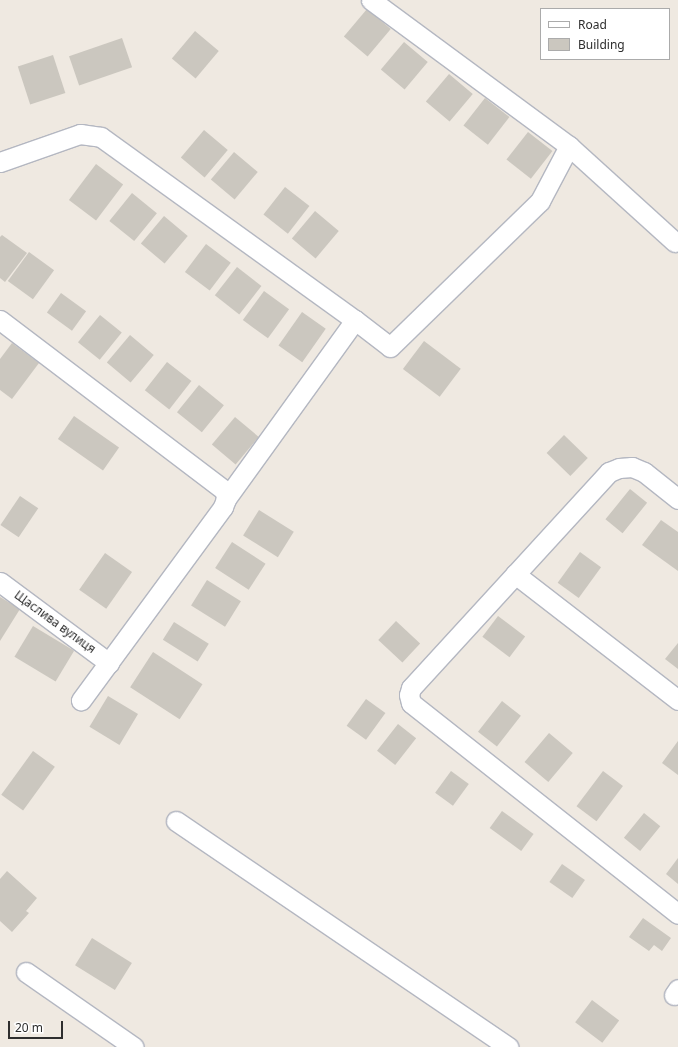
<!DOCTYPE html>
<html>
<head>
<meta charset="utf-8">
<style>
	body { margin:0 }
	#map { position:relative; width:678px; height:1047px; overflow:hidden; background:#efe9e1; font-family:"Noto Sans",sans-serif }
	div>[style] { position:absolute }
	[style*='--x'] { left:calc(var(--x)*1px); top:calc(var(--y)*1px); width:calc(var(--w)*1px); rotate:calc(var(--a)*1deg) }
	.building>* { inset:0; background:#cbc7bf; transform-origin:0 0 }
	.roads { filter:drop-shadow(1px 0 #b4b7c1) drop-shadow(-1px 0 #b4b7c1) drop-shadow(0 1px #b4b7c1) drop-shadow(0 -1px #b4b7c1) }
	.minor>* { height:19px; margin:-9.5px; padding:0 9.5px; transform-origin:9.5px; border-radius:9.5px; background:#fff }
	span { translate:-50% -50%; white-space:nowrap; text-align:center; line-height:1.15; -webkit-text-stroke:3px #fff; paint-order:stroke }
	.street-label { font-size:12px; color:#2e2e2e }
	.legend { position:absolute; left:540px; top:8px; width:130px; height:52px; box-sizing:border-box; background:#fff; border:1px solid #ababab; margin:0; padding:5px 7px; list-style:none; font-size:12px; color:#2e2e2e }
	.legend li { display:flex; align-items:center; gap:8px; height:20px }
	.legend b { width:20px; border:1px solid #ababab }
	.scale { position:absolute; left:8px; top:1021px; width:55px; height:18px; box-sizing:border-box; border:2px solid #2e2e2e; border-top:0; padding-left:5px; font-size:12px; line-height:14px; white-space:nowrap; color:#2e2e2e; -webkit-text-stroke:3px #fff; paint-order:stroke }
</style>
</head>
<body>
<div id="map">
	<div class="building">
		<div style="left:367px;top:9px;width:31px;height:36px;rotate:40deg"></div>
		<div style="left:195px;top:31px;width:31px;height:36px;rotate:40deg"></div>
		<div style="left:122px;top:38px;width:31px;height:56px;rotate:71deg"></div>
		<div style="left:404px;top:42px;width:31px;height:36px;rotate:40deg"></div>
		<div style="left:53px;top:55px;width:40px;height:37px;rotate:72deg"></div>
		<div style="left:449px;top:74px;width:31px;height:36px;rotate:40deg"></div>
		<div style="left:485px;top:98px;width:31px;height:35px;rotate:38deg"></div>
		<div style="left:204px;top:130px;width:31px;height:36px;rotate:40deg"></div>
		<div style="left:528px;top:132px;width:31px;height:35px;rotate:38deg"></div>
		<div style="left:234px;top:152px;width:31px;height:36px;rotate:40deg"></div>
		<div style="left:96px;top:164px;width:34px;height:45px;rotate:37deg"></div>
		<div style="left:285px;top:187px;width:31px;height:35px;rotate:38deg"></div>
		<div style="left:132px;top:193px;width:32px;height:36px;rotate:39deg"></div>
		<div style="left:315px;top:211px;width:31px;height:36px;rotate:40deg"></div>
		<div style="left:164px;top:216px;width:31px;height:36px;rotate:40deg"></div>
		<div style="clip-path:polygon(2px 235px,27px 253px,5px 282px,0 278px,0 237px)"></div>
		<div style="left:206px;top:244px;width:31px;height:35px;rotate:37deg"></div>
		<div style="left:29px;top:252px;width:31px;height:36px;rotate:36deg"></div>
		<div style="left:237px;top:267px;width:31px;height:36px;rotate:38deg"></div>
		<div style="left:264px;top:291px;width:31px;height:36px;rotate:36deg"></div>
		<div style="left:61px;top:293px;width:31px;height:24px;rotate:36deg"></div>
		<div style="left:302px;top:312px;width:29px;height:41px;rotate:35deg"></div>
		<div style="left:100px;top:315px;width:28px;height:35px;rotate:39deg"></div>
		<div style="left:130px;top:335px;width:31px;height:36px;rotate:40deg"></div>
		<div style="left:424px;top:341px;width:46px;height:35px;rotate:37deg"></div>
		<div style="clip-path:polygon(12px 343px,39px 363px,12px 399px,0 390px,0 359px)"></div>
		<div style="left:167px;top:362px;width:31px;height:36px;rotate:38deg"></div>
		<div style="left:199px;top:385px;width:32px;height:35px;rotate:39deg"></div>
		<div style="left:74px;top:416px;width:55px;height:28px;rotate:35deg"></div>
		<div style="left:235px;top:417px;width:31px;height:36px;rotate:40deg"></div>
		<div style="left:564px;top:435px;width:33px;height:25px;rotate:44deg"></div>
		<div style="left:630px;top:489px;width:22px;height:39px;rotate:39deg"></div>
		<div style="left:20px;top:496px;width:22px;height:35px;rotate:34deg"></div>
		<div style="left:259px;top:510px;width:41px;height:30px;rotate:32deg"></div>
		<div style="clip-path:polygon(661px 520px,678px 532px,678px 571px,642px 545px)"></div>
		<div style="left:232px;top:542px;width:40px;height:31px;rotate:33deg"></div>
		<div style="left:580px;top:552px;width:26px;height:38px;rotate:36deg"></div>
		<div style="left:105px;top:553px;width:33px;height:45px;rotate:35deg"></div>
		<div style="left:207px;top:580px;width:40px;height:30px;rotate:32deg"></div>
		<div style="clip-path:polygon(0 597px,20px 609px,0 641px)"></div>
		<div style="left:498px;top:616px;width:34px;height:26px;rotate:37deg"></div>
		<div style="left:396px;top:621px;width:33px;height:26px;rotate:43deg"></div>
		<div style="left:174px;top:622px;width:41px;height:21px;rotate:32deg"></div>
		<div style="left:33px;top:626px;width:48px;height:36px;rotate:31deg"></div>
		<div style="clip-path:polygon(678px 643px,678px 669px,665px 659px)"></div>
		<div style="left:153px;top:652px;width:59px;height:42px;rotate:33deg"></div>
		<div style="left:108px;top:696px;width:35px;height:36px;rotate:31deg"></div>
		<div style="left:366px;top:699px;width:24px;height:33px;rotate:36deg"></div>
		<div style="left:502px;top:701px;width:24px;height:39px;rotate:38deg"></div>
		<div style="left:398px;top:724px;width:23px;height:34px;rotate:38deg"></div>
		<div style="left:549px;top:733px;width:31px;height:38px;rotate:40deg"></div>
		<div style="clip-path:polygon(678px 741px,678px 775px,662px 763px)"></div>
		<div style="left:33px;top:751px;width:27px;height:54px;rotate:36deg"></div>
		<div style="left:451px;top:771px;width:22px;height:27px;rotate:36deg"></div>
		<div style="left:603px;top:771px;width:25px;height:44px;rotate:37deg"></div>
		<div style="left:502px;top:811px;width:39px;height:21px;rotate:36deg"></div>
		<div style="left:644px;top:813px;width:21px;height:32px;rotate:39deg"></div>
		<div style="clip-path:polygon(678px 858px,678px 884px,666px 874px)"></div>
		<div style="left:562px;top:864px;width:28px;height:22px;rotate:35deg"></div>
		<div style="clip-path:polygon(7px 871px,37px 898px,26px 911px,29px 913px,12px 932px,0 921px,0 879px)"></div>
		<div style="clip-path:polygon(643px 918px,671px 938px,662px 951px,654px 945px,649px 951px,629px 937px)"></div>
		<div style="left:92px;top:938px;width:47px;height:32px;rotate:32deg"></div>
		<div style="left:592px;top:1000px;width:34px;height:28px;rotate:37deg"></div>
	</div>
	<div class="roads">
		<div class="minor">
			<div style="--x:371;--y:0;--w:246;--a:36.4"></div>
			<div style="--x:569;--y:146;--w:143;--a:42.2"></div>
			<div style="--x:0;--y:162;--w:85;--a:-19.3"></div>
			<div style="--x:80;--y:134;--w:21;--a:8"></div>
			<div style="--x:101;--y:137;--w:313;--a:35.8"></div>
			<div style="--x:355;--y:320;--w:221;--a:125.8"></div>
			<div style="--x:0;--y:320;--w:283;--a:37.2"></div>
			<div style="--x:225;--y:491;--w:8;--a:83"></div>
			<div style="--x:226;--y:499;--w:9;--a:111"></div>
			<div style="--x:223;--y:507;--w:240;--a:126.3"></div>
			<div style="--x:355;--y:320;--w:44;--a:37.6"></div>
			<div style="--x:390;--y:347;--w:209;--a:-44.2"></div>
			<div style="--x:540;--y:201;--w:62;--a:-62.2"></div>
			<div style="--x:678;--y:499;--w:43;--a:-141.5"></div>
			<div style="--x:644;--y:472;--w:13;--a:-157"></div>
			<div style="--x:632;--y:467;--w:13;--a:176"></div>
			<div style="--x:619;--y:468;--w:11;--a:158"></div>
			<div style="--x:609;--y:472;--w:293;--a:132.5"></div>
			<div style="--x:411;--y:688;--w:7;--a:106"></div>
			<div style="--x:409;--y:695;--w:8;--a:76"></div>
			<div style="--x:411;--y:703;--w:340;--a:38.3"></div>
			<div style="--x:515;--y:574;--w:206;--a:37.7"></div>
			<div style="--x:0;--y:582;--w:136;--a:36.6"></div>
			<div style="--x:176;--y:821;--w:402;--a:34.2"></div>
			<div style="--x:26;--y:972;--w:131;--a:34.8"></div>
			<div style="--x:674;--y:995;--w:7;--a:-56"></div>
		</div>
	</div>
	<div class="street-label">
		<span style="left:55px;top:622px;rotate:36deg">Щаслива вулиця</span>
	</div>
	<ul class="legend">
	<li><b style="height:5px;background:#fff"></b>Road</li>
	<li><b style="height:11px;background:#cbc7bf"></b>Building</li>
	</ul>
	<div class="scale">20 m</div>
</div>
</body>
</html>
